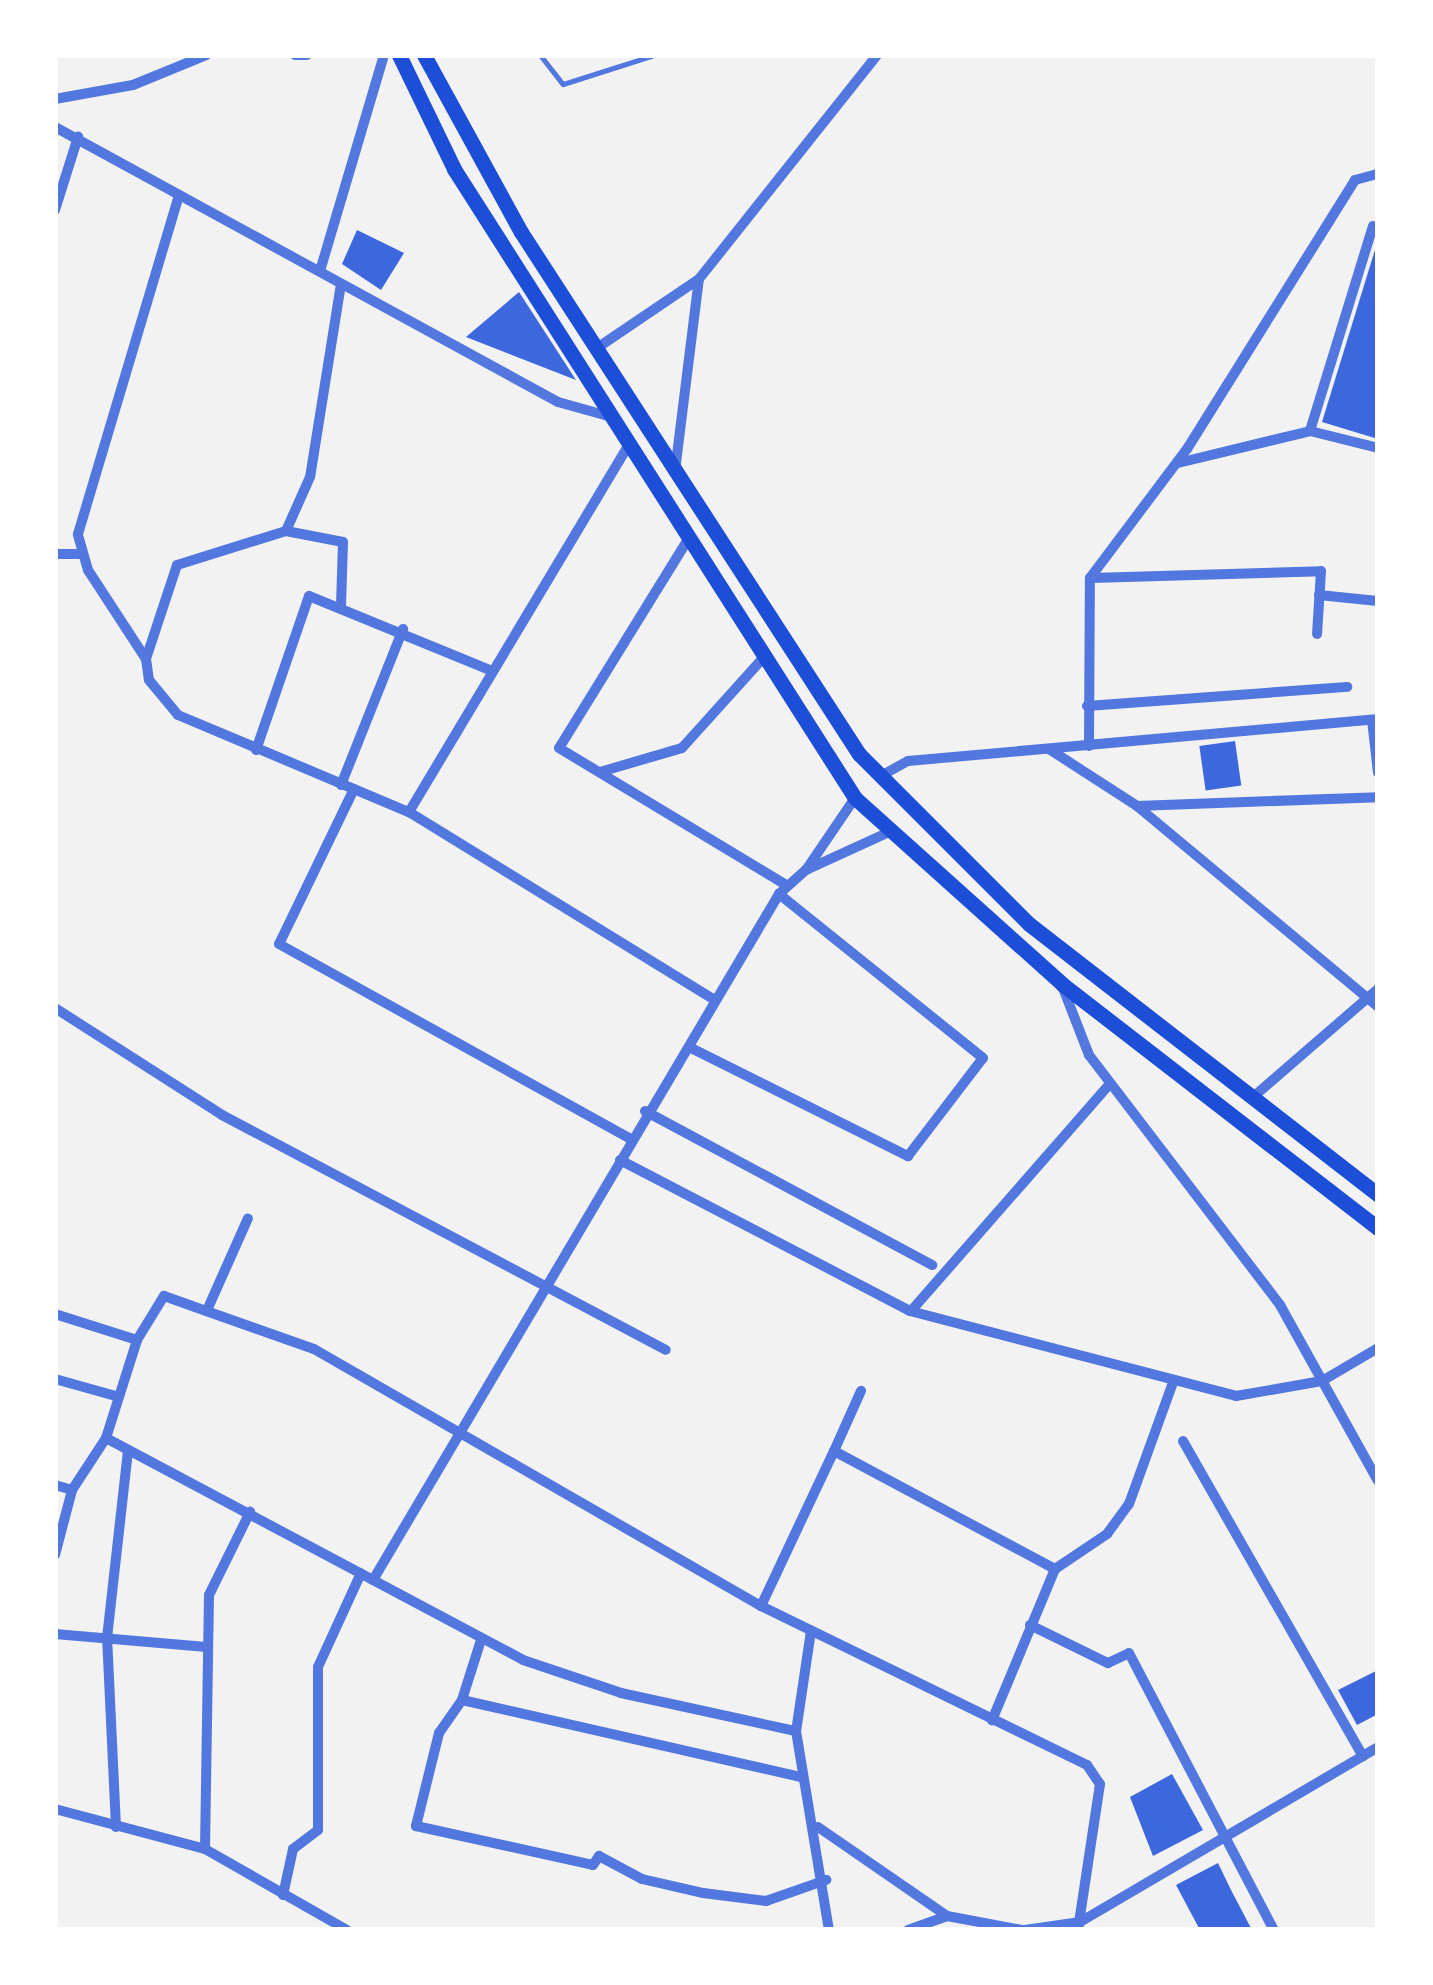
<!DOCTYPE html>
<html>
<head>
<meta charset="utf-8">
<style>
	body { margin:0 }
	#map { position:relative; width:1433px; height:1985px; overflow:hidden; background:#f2f2f2; font-family:"Varela Round",sans-serif }
	div>[style] { position:absolute }
	[style*='--x'] { left:calc(var(--x)*1px); top:calc(var(--y)*1px); width:calc(var(--w)*1px); rotate:calc(var(--a)*1deg) }
	.building>* { inset:0; background:#3d67dc; transform-origin:0 0 }
	.service>* { height:5px; margin:-2.5px; padding:0 2.5px; transform-origin:2.5px; border-radius:2.5px; background:#5277de }
	.minor>* { height:10px; margin:-5px; padding:0 5px; transform-origin:5px; border-radius:5px; background:#5277de }
	.primary>* { height:15px; margin:-7.5px; padding:0 7.5px; transform-origin:7.5px; border-radius:7.5px; background:#1d4ed8 }
	span { translate:-50% -50%; white-space:nowrap; text-align:center; line-height:1.15; -webkit-text-stroke:10px #fff; paint-order:stroke }
	.frame { position:absolute; inset:0; border:58px solid #fff; pointer-events:none }
</style>
</head>
<body>
<div id="map">
	<div class="building">
		<div style="clip-path:polygon(357px 230px,404px 253px,381px 290px,342px 264px)"></div>
		<div style="clip-path:polygon(1378px 240px,1378px 439px,1322px 422px)"></div>
		<div style="clip-path:polygon(519px 292px,576px 380px,466px 337px)"></div>
		<div style="left:1235px;top:741px;width:45px;height:36px;rotate:82deg"></div>
		<div style="clip-path:polygon(1378px 1670px,1378px 1714px,1357px 1725px,1338px 1690px)"></div>
		<div style="clip-path:polygon(1172px 1774px,1203px 1830px,1153px 1856px,1130px 1797px)"></div>
		<div style="clip-path:polygon(1218px 1863px,1231px 1890px,1252px 1930px,1200px 1930px,1176px 1885px)"></div>
	</div>
	<div class="service">
		<div style="--x:540;--y:55;--w:37;--a:52"></div>
		<div style="--x:563;--y:84;--w:96;--a:-17.7"></div>
	</div>
	<div class="minor">
		<div style="--x:295;--y:55;--w:12;--a:0"></div>
		<div style="--x:55;--y:99;--w:79;--a:-10.2"></div>
		<div style="--x:133;--y:85;--w:79;--a:-22.3"></div>
		<div style="--x:55;--y:127;--w:573;--a:28.67"></div>
		<div style="--x:558;--y:402;--w:52;--a:15.6"></div>
		<div style="--x:55;--y:210;--w:77;--a:-72.5"></div>
		<div style="--x:1373;--y:226;--w:214;--a:107.1"></div>
		<div style="--x:1310;--y:431;--w:70;--a:14"></div>
		<div style="--x:320;--y:271;--w:225;--a:-73.5"></div>
		<div style="--x:341;--y:284;--w:195;--a:99.1"></div>
		<div style="--x:310;--y:477;--w:59;--a:114"></div>
		<div style="--x:286;--y:531;--w:114;--a:162.7"></div>
		<div style="--x:177;--y:565;--w:99;--a:108.3"></div>
		<div style="--x:146;--y:659;--w:21;--a:82"></div>
		<div style="--x:149;--y:680;--w:45;--a:50.4"></div>
		<div style="--x:178;--y:715;--w:251;--a:22.8"></div>
		<div style="--x:409;--y:812;--w:359;--a:31.6"></div>
		<div style="--x:597;--y:348;--w:123;--a:-34.1"></div>
		<div style="--x:699;--y:279;--w:286;--a:-51.5"></div>
		<div style="--x:1178;--y:463;--w:136;--a:-13.6"></div>
		<div style="--x:675;--y:471;--w:193;--a:-82.9"></div>
		<div style="--x:286;--y:531;--w:58;--a:10.9"></div>
		<div style="--x:343;--y:542;--w:63;--a:91.8"></div>
		<div style="--x:687;--y:541;--w:243;--a:121.7"></div>
		<div style="--x:559;--y:748;--w:265;--a:31.1"></div>
		<div style="--x:55;--y:554;--w:26;--a:0"></div>
		<div style="--x:1090;--y:578;--w:161;--a:-53.1"></div>
		<div style="--x:1187;--y:449;--w:317;--a:-58"></div>
		<div style="--x:1355;--y:180;--w:24;--a:-15"></div>
		<div style="--x:1091;--y:578;--w:230;--a:-1.7"></div>
		<div style="--x:1321;--y:571;--w:63;--a:93.6"></div>
		<div style="--x:1319;--y:595;--w:59;--a:5.8"></div>
		<div style="--x:146;--y:659;--w:106;--a:-123.1"></div>
		<div style="--x:88;--y:570;--w:37;--a:-106"></div>
		<div style="--x:78;--y:534;--w:354;--a:-73.4"></div>
		<div style="--x:1087;--y:706;--w:261;--a:-4.2"></div>
		<div style="--x:1372;--y:720;--w:53;--a:83.5"></div>
		<div style="--x:1089;--y:746;--w:168;--a:-89.7"></div>
		<div style="--x:1049;--y:749;--w:105;--a:32.9"></div>
		<div style="--x:1137;--y:806;--w:314;--a:39.8"></div>
		<div style="--x:256;--y:750;--w:163;--a:-71"></div>
		<div style="--x:309;--y:596;--w:195;--a:22.3"></div>
		<div style="--x:600;--y:772;--w:85;--a:-16.3"></div>
		<div style="--x:682;--y:748;--w:121;--a:-48"></div>
		<div style="--x:879;--y:777;--w:33;--a:-29"></div>
		<div style="--x:908;--y:761;--w:472;--a:-5.1"></div>
		<div style="--x:341;--y:785;--w:168;--a:-68.3"></div>
		<div style="--x:354;--y:789;--w:172;--a:115.8"></div>
		<div style="--x:279;--y:944;--w:402;--a:29"></div>
		<div style="--x:1137;--y:806;--w:241;--a:-2.1"></div>
		<div style="--x:409;--y:812;--w:424;--a:-59.1"></div>
		<div style="--x:806;--y:870;--w:87;--a:-55.8"></div>
		<div style="--x:1063;--y:988;--w:72;--a:68.8"></div>
		<div style="--x:1089;--y:1055;--w:315;--a:52.6"></div>
		<div style="--x:1280;--y:1305;--w:201;--a:60.9"></div>
		<div style="--x:55;--y:1008;--w:198;--a:32.6"></div>
		<div style="--x:222;--y:1115;--w:502;--a:27.89"></div>
		<div style="--x:689;--y:1047;--w:245;--a:26.5"></div>
		<div style="--x:908;--y:1156;--w:123;--a:-52.6"></div>
		<div style="--x:983;--y:1058;--w:262;--a:-141.2"></div>
		<div style="--x:1252;--y:1098;--w:167;--a:-40.9"></div>
		<div style="--x:645;--y:1111;--w:326;--a:28.2"></div>
		<div style="--x:620;--y:1160;--w:327;--a:27.5"></div>
		<div style="--x:910;--y:1311;--w:337;--a:14.6"></div>
		<div style="--x:1236;--y:1396;--w:87;--a:-9.9"></div>
		<div style="--x:1322;--y:1381;--w:65;--a:-30.5"></div>
		<div style="--x:208;--y:1308;--w:98;--a:-66"></div>
		<div style="--x:911;--y:1311;--w:300;--a:-48.8"></div>
		<div style="--x:55;--y:1314;--w:86;--a:17.6"></div>
		<div style="--x:55;--y:1379;--w:63;--a:15.6"></div>
		<div style="--x:106;--y:1438;--w:103;--a:-72.4"></div>
		<div style="--x:137;--y:1340;--w:52;--a:-58.5"></div>
		<div style="--x:164;--y:1296;--w:159;--a:19.5"></div>
		<div style="--x:314;--y:1349;--w:516;--a:29.9"></div>
		<div style="--x:761;--y:1606;--w:363;--a:26"></div>
		<div style="--x:1087;--y:1765;--w:23;--a:56"></div>
		<div style="--x:1100;--y:1784;--w:148;--a:98.6"></div>
		<div style="--x:1183;--y:1441;--w:363;--a:60.3"></div>
		<div style="--x:834;--y:1451;--w:66;--a:-65.8"></div>
		<div style="--x:55;--y:1485;--w:18;--a:16"></div>
		<div style="--x:55;--y:1555;--w:67;--a:-75.3"></div>
		<div style="--x:72;--y:1490;--w:62;--a:-56.8"></div>
		<div style="--x:106;--y:1438;--w:472;--a:28"></div>
		<div style="--x:523;--y:1660;--w:103;--a:18.6"></div>
		<div style="--x:621;--y:1693;--w:179;--a:12.3"></div>
		<div style="--x:1055;--y:1569;--w:63;--a:-33.9"></div>
		<div style="--x:1107;--y:1534;--w:37;--a:-54"></div>
		<div style="--x:1129;--y:1504;--w:132;--a:-70.1"></div>
		<div style="--x:373;--y:1580;--w:797;--a:-59.38"></div>
		<div style="--x:779;--y:894;--w:36;--a:-42"></div>
		<div style="--x:806;--y:870;--w:89;--a:-24.6"></div>
		<div style="--x:761;--y:1606;--w:171;--a:-64.8"></div>
		<div style="--x:834;--y:1451;--w:251;--a:28.1"></div>
		<div style="--x:1055;--y:1569;--w:164;--a:112.6"></div>
		<div style="--x:1030;--y:1625;--w:87;--a:26"></div>
		<div style="--x:1108;--y:1663;--w:23;--a:-25"></div>
		<div style="--x:1129;--y:1653;--w:313;--a:62.4"></div>
		<div style="--x:811;--y:1631;--w:101;--a:98.5"></div>
		<div style="--x:796;--y:1731;--w:202;--a:80.6"></div>
		<div style="--x:55;--y:1634;--w:152;--a:4.9"></div>
		<div style="--x:481;--y:1640;--w:63;--a:107.6"></div>
		<div style="--x:462;--y:1700;--w:40;--a:124.9"></div>
		<div style="--x:439;--y:1733;--w:96;--a:103.9"></div>
		<div style="--x:416;--y:1826;--w:181;--a:12.4"></div>
		<div style="--x:593;--y:1865;--w:11;--a:-56"></div>
		<div style="--x:599;--y:1856;--w:49;--a:28.1"></div>
		<div style="--x:642;--y:1879;--w:63;--a:12.9"></div>
		<div style="--x:703;--y:1893;--w:64;--a:7.2"></div>
		<div style="--x:766;--y:1901;--w:64;--a:-19.3"></div>
		<div style="--x:462;--y:1700;--w:348;--a:12.8"></div>
		<div style="--x:55;--y:1809;--w:155;--a:14.9"></div>
		<div style="--x:205;--y:1849;--w:163;--a:29.7"></div>
		<div style="--x:116;--y:1827;--w:189;--a:-92.7"></div>
		<div style="--x:107;--y:1638;--w:188;--a:-83.6"></div>
		<div style="--x:818;--y:1827;--w:157;--a:34.6"></div>
		<div style="--x:947;--y:1916;--w:76;--a:10.6"></div>
		<div style="--x:205;--y:1849;--w:254;--a:-89.1"></div>
		<div style="--x:209;--y:1595;--w:93;--a:-63.7"></div>
		<div style="--x:283;--y:1895;--w:47;--a:-77.7"></div>
		<div style="--x:293;--y:1849;--w:31;--a:-37"></div>
		<div style="--x:318;--y:1830;--w:163;--a:-90"></div>
		<div style="--x:318;--y:1667;--w:103;--a:-65.4"></div>
		<div style="--x:908;--y:1930;--w:41;--a:-19.7"></div>
		<div style="--x:1025;--y:1930;--w:56;--a:-8.3"></div>
		<div style="--x:1080;--y:1922;--w:346;--a:-30.4"></div>
	</div>
	<div class="primary">
		<div style="--x:399;--y:55;--w:127;--a:64.2"></div>
		<div style="--x:454;--y:169;--w:746;--a:57.48"></div>
		<div style="--x:855;--y:798;--w:278;--a:41.9"></div>
		<div style="--x:1062;--y:984;--w:399;--a:37.7"></div>
		<div style="--x:424;--y:55;--w:202;--a:61.3"></div>
		<div style="--x:521;--y:232;--w:622;--a:57.08"></div>
		<div style="--x:859;--y:754;--w:240;--a:45"></div>
		<div style="--x:1029;--y:924;--w:442;--a:37.8"></div>
	</div>
	<div class="frame"></div>
</div>
</body>
</html>
